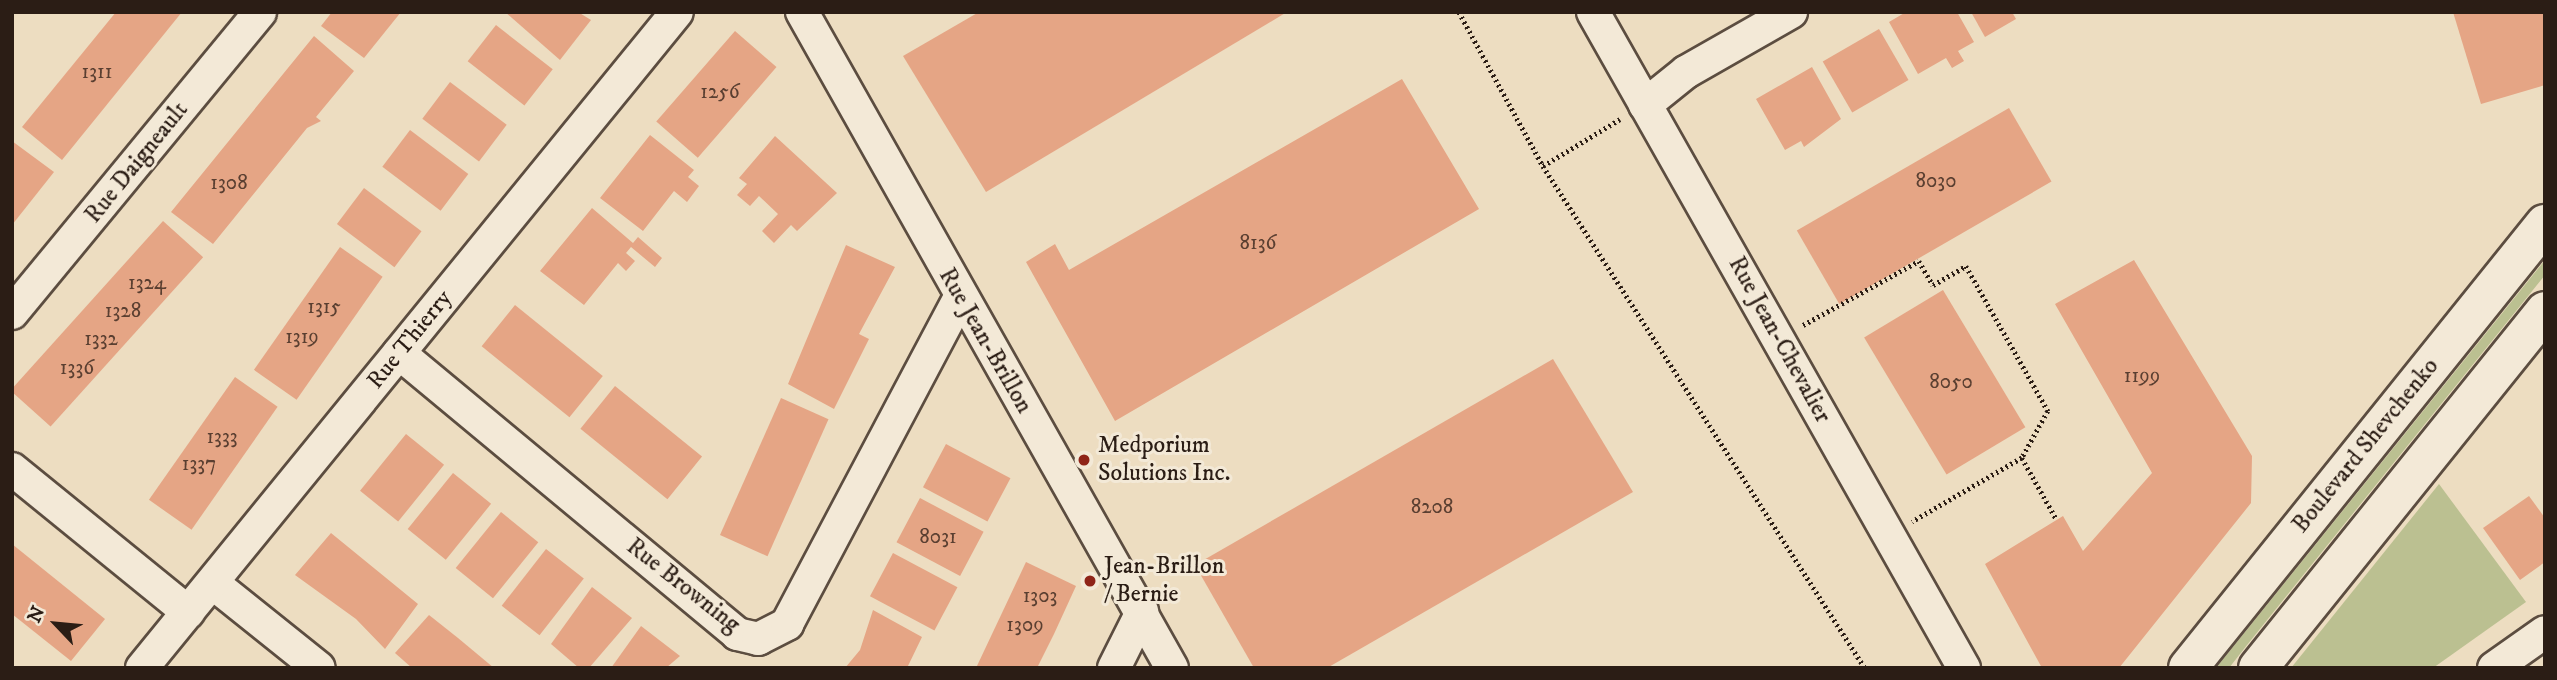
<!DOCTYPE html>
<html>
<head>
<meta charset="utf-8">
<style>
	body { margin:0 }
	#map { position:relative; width:2557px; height:680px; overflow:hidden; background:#edddc1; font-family:"IM FELL DW Pica",serif }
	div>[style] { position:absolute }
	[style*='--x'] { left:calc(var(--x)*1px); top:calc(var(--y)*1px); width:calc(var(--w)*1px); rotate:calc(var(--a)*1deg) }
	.green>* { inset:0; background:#bbc091 }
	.building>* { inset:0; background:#e5a585; transform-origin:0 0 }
	.path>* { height:4.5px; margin-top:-2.25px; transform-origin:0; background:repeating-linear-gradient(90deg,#2b1d15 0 2px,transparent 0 5.5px) }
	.roads { filter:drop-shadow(2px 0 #5c4d40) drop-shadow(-2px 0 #5c4d40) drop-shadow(0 2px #5c4d40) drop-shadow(0 -2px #5c4d40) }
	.street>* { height:32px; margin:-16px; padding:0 16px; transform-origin:16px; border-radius:16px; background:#f3e9d7 }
	.secondary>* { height:38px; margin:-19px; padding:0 19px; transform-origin:19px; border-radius:19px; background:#f3e9d7 }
	.dots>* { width:19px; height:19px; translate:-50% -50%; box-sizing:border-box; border:4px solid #f3e9d7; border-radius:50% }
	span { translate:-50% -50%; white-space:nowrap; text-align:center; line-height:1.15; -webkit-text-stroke:6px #f3e9d7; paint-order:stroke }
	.number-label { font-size:21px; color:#5a3f31 }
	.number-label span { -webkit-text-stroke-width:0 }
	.street-label { font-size:24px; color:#2b1d15 }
	.poi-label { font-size:24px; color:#2b1d15 }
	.left { translate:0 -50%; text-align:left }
	.frame { position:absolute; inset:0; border:14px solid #2b1d15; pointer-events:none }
	.north { position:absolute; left:21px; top:589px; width:70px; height:70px; -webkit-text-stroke:5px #f3e9d7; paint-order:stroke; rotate:296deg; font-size:19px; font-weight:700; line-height:28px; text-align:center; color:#2b1d15 }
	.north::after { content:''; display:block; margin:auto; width:24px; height:32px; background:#2b1d15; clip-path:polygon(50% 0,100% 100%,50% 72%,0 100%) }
</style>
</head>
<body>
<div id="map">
	<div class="green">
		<div style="clip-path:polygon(2545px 260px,2545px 275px,2247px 645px,2229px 668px,2216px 668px)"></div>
		<div style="clip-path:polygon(2439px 484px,2526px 602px,2433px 668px,2291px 668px)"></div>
	</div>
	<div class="building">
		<div style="clip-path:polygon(116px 12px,182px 12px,62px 160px,22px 127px)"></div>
		<div style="clip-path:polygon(332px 12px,401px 12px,364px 58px,321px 26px)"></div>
		<div style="clip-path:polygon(505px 12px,578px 12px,591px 20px,560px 60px)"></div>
		<div style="clip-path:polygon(979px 12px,1287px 12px,986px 192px,903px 56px)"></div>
		<div style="clip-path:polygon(1906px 12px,1957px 12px,1974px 42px,1958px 51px,1964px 61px,1952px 68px,1946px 58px,1918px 74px,1889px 22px)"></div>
		<div style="clip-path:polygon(1971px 12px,2012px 12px,2016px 19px,1985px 37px)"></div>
		<div style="clip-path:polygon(2453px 12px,2545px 12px,2545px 85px,2481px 104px)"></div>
		<div style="left:496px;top:25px;width:72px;height:46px;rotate:38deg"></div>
		<div style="left:1879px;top:29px;width:59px;height:65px;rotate:60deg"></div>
		<div style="left:735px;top:31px;width:55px;height:120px;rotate:41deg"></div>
		<div style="clip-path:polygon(314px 36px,354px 71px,316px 117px,321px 121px,307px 128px,213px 244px,171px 212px)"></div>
		<div style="clip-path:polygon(1812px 67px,1841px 119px,1804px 147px,1801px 141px,1785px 150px,1756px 99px)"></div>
		<div style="clip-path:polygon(1402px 79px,1479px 209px,1115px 421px,1026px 262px,1055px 244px,1069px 270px)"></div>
		<div style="left:450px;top:82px;width:71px;height:46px;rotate:37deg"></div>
		<div style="left:2009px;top:108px;width:85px;height:245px;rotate:60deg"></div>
		<div style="left:410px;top:130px;width:73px;height:46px;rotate:37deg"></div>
		<div style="clip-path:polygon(650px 135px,694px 170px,688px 177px,699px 186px,687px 202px,674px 191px,643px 231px,600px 198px)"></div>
		<div style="clip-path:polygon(775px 136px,837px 193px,797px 231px,791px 225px,774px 243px,762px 231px,778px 214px,759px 196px,750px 206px,737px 195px,747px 184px,739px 178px)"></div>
		<div style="clip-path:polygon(12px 141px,54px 172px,12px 225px)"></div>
		<div style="left:364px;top:188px;width:72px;height:45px;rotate:37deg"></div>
		<div style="clip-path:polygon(592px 208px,633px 243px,638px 237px,662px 258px,655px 267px,631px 247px,626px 253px,635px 261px,626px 271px,618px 263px,584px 305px,540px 271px)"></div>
		<div style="left:163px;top:221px;width:54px;height:228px;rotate:42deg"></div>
		<div style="clip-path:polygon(846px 245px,895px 267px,859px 334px,869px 339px,834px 409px,788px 384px)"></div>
		<div style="left:340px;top:247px;width:52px;height:150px;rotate:35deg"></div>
		<div style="clip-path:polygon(2134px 260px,2252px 456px,2251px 503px,2119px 668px,2042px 668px,1985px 564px,2063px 516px,2083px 551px,2152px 473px,2055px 304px)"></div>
		<div style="left:1943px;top:290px;width:160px;height:92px;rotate:59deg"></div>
		<div style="left:515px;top:305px;width:113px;height:53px;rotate:39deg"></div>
		<div style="clip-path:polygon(1553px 359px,1633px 492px,1327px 668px,1254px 668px,1195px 565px)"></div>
		<div style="left:235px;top:377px;width:52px;height:150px;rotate:35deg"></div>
		<div style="left:615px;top:386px;width:112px;height:55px;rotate:39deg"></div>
		<div style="left:781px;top:398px;width:52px;height:150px;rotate:24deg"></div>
		<div style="left:406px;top:434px;width:49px;height:73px;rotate:39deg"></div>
		<div style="left:946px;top:444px;width:73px;height:49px;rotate:28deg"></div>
		<div style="left:453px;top:473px;width:49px;height:72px;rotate:39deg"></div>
		<div style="clip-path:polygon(2529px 496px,2545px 518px,2545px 562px,2520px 580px,2483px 528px)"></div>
		<div style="left:920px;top:498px;width:72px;height:50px;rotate:28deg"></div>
		<div style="left:501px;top:512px;width:48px;height:72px;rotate:39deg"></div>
		<div style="clip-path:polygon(331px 533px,418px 604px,385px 649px,356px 619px,295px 575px)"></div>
		<div style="clip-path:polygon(12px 544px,105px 619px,71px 661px,12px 614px)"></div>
		<div style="left:546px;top:549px;width:48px;height:72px;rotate:38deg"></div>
		<div style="left:893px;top:553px;width:73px;height:49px;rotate:28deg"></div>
		<div style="clip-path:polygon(1026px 562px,1076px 586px,1054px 634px,1037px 668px,976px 668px)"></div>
		<div style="clip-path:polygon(592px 587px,632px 618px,589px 668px,579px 668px,551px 644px)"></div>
		<div style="clip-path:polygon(873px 610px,922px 637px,907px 668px,845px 668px,860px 650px)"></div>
		<div style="clip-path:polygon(429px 615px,458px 638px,494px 668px,412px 668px,395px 653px)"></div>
		<div style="clip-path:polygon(641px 626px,680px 656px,666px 668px,611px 668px)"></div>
	</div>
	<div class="path">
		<div style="--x:1459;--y:12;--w:175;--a:61.4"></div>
		<div style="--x:1543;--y:166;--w:596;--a:57.32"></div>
		<div style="--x:1543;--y:166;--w:90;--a:-31.4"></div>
		<div style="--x:1803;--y:325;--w:132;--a:-28.9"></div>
		<div style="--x:1919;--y:261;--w:28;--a:60"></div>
		<div style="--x:1933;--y:285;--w:38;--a:-30"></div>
		<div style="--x:1966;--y:266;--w:167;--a:60.5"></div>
		<div style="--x:2048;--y:411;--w:54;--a:119"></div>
		<div style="--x:2022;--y:458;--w:127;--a:149.8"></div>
		<div style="--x:2022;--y:458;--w:71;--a:60.6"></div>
	</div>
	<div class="roads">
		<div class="street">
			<div style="--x:802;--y:12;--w:753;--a:60.58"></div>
			<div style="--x:1593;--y:12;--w:754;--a:60.51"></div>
			<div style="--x:1645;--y:105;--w:53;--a:-38.8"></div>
			<div style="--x:1686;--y:72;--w:121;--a:-29.7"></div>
			<div style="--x:12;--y:313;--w:390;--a:-50.5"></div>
			<div style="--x:399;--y:353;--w:440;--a:39.7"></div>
			<div style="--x:737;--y:634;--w:22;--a:13"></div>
			<div style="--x:758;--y:639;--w:33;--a:-27"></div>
			<div style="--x:787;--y:624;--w:368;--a:-62.1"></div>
			<div style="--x:12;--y:469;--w:227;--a:39.1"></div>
			<div style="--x:214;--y:584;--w:134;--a:38.7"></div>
			<div style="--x:142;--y:668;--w:846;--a:-50.8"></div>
			<div style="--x:1114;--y:668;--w:63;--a:-63.4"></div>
			<div style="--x:2494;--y:668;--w:62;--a:-35.2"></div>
		</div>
		<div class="secondary">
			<div style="--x:2188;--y:668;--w:570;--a:-51.2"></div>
			<div style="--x:2258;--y:668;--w:458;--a:-51.2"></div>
		</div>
	</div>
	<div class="dots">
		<div style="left:1084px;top:460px;background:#8f2418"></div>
		<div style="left:1090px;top:581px;background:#8f2418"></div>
	</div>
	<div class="number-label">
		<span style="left:97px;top:72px">1311</span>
		<span style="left:720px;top:92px">1256</span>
		<span style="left:1936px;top:181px">8030</span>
		<span style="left:229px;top:183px">1308</span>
		<span style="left:1258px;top:243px">8136</span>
		<span style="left:147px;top:283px">1324</span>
		<span style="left:324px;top:307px">1315</span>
		<span style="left:123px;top:311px">1328</span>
		<span style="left:302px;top:337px">1319</span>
		<span style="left:101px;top:339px">1332</span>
		<span style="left:77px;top:368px">1336</span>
		<span style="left:2142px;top:376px">1199</span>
		<span style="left:1951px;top:382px">8050</span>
		<span style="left:222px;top:437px">1333</span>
		<span style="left:199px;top:464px">1337</span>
		<span style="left:1432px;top:507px">8208</span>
		<span style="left:938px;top:537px">8031</span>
		<span style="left:1040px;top:596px">1303</span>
		<span style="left:1025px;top:625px">1309</span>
	</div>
	<div class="street-label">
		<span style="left:137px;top:163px;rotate:-51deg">Rue Daigneault</span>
		<span style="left:410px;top:340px;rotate:-51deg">Rue Thierry</span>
		<span style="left:1779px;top:340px;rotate:61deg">Rue Jean-Chevalier</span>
		<span style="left:985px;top:341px;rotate:60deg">Rue Jean-Brillon</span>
		<span style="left:2366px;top:446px;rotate:-51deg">Boulevard Shevchenko</span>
		<span style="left:683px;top:586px;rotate:38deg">Rue Browning</span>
	</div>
	<div class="poi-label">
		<span class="left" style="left:1098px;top:460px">Medporium<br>Solutions Inc.</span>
		<span class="left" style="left:1104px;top:581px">Jean-Brillon<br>/ Bernie</span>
	</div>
	<div class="frame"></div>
	<div class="north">N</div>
</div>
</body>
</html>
